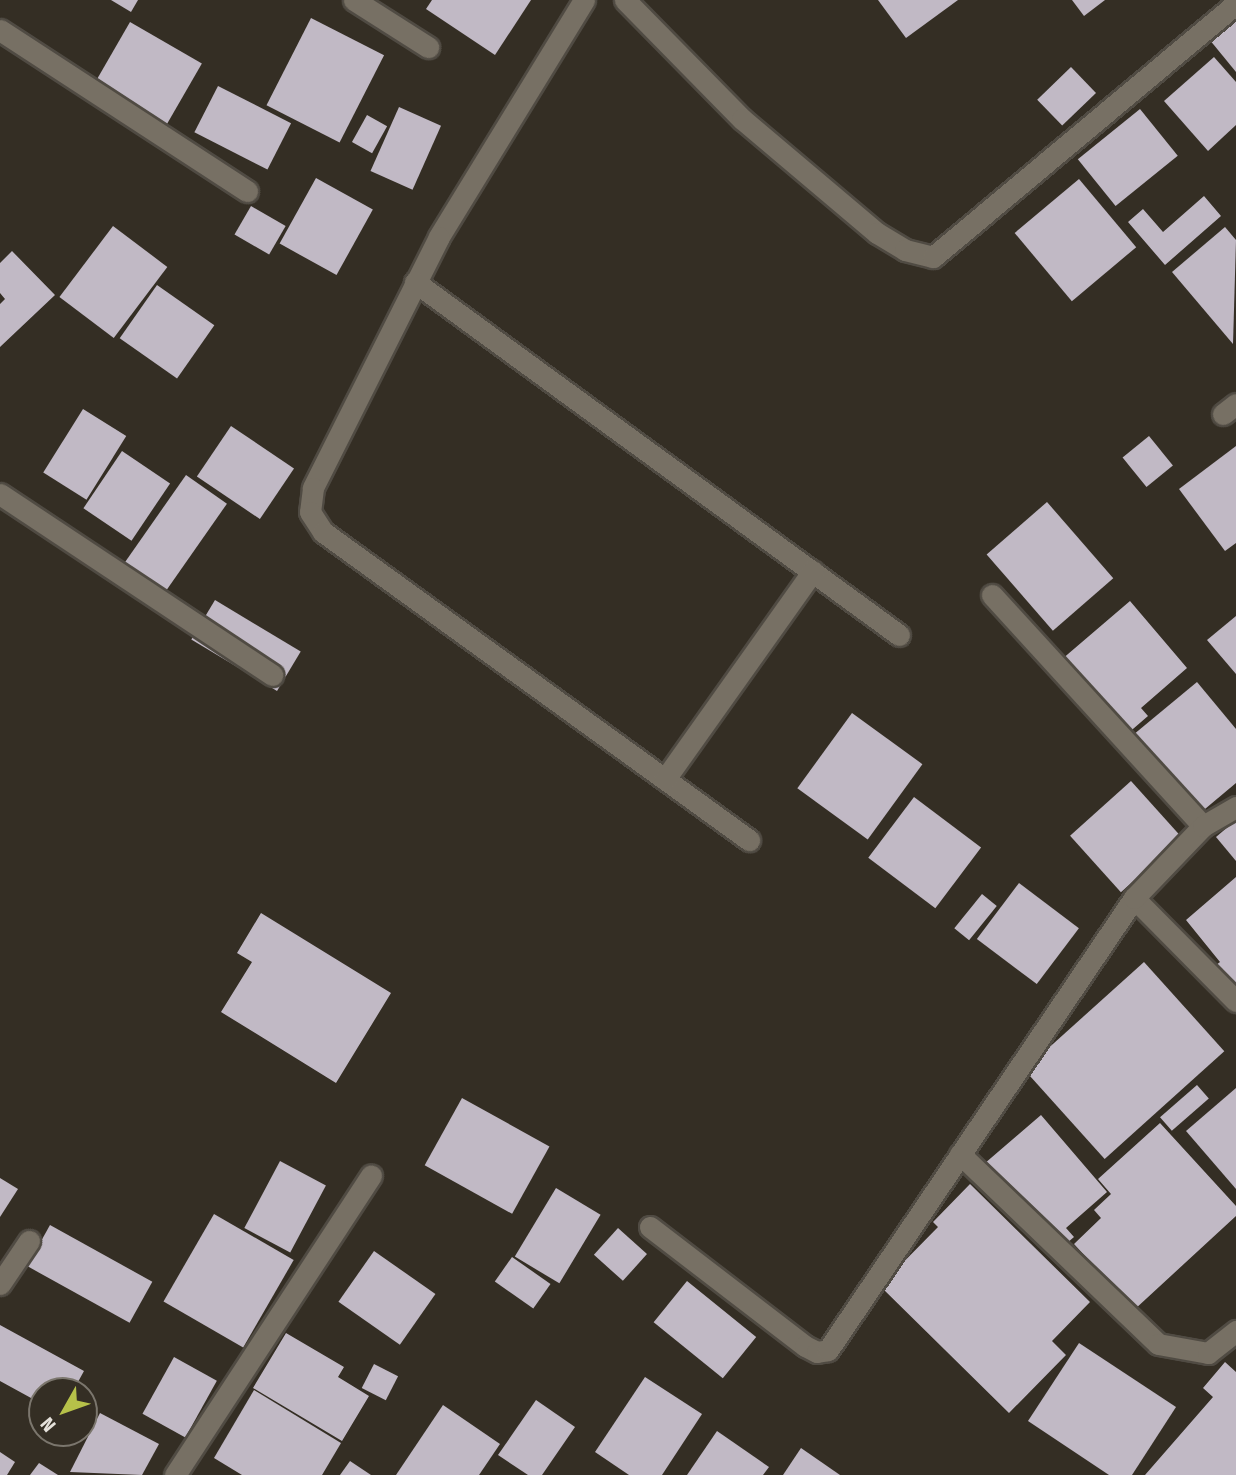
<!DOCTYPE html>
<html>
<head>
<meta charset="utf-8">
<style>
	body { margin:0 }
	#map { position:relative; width:1236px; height:1475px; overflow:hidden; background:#342e24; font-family:"Fira Sans Condensed",sans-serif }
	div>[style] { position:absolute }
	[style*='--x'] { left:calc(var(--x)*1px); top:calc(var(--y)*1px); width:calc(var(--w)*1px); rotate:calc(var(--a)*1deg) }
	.building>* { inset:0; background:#c1b9c5; transform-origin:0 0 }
	.roads { filter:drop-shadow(2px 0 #504b43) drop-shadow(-2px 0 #504b43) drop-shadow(0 2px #504b43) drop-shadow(0 -2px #504b43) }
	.minor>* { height:21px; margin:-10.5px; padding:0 10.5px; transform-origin:10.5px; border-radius:10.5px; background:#777064 }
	span { translate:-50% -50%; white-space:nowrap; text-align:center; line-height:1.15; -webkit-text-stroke:7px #342e24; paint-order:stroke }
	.north { position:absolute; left:28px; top:1377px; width:70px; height:70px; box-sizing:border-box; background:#342e24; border:2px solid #7b766d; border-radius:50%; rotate:230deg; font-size:19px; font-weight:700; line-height:28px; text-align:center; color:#e5e1db }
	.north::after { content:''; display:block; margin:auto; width:24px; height:32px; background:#b6c149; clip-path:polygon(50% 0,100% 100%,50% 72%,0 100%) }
</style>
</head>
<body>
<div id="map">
	<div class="building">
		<div style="clip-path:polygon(111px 0,138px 0,131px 12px)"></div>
		<div style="clip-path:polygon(432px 0,531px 0,495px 55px,426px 9px)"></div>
		<div style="clip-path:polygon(878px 0,958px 0,906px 38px)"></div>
		<div style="clip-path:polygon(1072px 0,1105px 0,1084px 16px)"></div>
		<div style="clip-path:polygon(1236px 16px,1236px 72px,1209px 39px)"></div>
		<div style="left:311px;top:18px;width:82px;height:98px;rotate:27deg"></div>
		<div style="left:130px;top:22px;width:83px;height:73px;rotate:30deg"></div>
		<div style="clip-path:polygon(1214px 57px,1236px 82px,1236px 125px,1208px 151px,1164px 101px)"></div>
		<div style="left:1071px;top:67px;width:36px;height:47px;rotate:46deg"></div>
		<div style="left:218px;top:86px;width:82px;height:52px;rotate:27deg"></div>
		<div style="left:399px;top:107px;width:46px;height:70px;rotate:24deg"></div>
		<div style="left:1140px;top:109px;width:60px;height:80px;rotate:51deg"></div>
		<div style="left:367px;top:115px;width:23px;height:31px;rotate:29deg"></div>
		<div style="left:316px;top:178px;width:65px;height:75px;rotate:29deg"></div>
		<div style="left:1079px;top:179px;width:89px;height:84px;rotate:50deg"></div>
		<div style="clip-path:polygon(1204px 196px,1221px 216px,1165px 265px,1128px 222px,1143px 209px,1163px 232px)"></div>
		<div style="left:251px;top:206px;width:40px;height:33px;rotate:30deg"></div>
		<div style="left:113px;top:226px;width:68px;height:89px;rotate:37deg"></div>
		<div style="clip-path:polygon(1225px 227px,1236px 240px,1233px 344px,1172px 272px)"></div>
		<div style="clip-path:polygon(12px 251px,55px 295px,0 347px,0 304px,5px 299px,0 293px,0 263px)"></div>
		<div style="left:157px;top:285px;width:70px;height:65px;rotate:35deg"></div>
		<div style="left:83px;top:409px;width:51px;height:75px;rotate:32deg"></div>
		<div style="left:231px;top:426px;width:76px;height:61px;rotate:34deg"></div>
		<div style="left:1149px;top:436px;width:38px;height:34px;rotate:51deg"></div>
		<div style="clip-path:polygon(1236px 446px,1236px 543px,1225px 551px,1179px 489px)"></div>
		<div style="left:122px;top:451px;width:58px;height:69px;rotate:34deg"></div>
		<div style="left:186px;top:475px;width:50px;height:108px;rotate:35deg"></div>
		<div style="left:1047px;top:502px;width:101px;height:80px;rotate:49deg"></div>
		<div style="left:215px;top:600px;width:100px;height:46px;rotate:31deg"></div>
		<div style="clip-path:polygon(1130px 601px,1187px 668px,1141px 708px,1148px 716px,1126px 735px,1061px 660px)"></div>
		<div style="clip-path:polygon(1236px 616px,1236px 674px,1207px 640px)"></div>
		<div style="clip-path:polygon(1197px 682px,1236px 729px,1236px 783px,1199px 814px,1133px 735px)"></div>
		<div style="left:852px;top:713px;width:87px;height:93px;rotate:36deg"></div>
		<div style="left:1131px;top:781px;width:76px;height:82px;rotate:48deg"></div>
		<div style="left:914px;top:797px;width:84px;height:76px;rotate:37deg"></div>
		<div style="clip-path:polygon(1236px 820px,1236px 861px,1216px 837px)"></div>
		<div style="clip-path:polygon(1236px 877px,1236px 997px,1212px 968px,1220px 962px,1186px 920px)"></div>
		<div style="left:1019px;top:883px;width:75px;height:70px;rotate:37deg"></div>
		<div style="left:982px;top:894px;width:19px;height:44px;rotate:39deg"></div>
		<div style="clip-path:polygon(261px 913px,391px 993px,336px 1083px,221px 1012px,252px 962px,237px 953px)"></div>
		<div style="left:1144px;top:962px;width:120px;height:161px;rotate:48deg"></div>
		<div style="left:1197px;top:1085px;width:18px;height:49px;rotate:49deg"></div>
		<div style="clip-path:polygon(1236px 1088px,1236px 1189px,1186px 1131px)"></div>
		<div style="left:462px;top:1098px;width:100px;height:77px;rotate:29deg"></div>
		<div style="clip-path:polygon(1041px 1115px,1107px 1192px,1066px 1228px,1074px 1237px,1052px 1256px,977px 1170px)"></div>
		<div style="clip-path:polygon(1160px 1123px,1236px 1206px,1236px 1216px,1134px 1310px,1074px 1244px,1101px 1218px,1094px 1210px,1111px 1194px,1098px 1179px)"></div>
		<div style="left:280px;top:1161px;width:52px;height:76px;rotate:28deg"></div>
		<div style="clip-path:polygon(0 1178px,18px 1189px,0 1217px)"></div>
		<div style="clip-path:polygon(970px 1184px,1090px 1302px,1052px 1341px,1066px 1355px,1009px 1413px,880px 1286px,938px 1227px,933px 1222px)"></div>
		<div style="left:556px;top:1188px;width:52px;height:80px;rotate:31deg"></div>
		<div style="left:214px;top:1214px;width:92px;height:101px;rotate:30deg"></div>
		<div style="left:50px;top:1225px;width:117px;height:47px;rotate:29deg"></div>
		<div style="left:618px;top:1228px;width:39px;height:36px;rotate:42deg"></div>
		<div style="left:374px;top:1251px;width:75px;height:62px;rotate:35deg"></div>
		<div style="left:512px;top:1257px;width:47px;height:30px;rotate:35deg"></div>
		<div style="left:687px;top:1281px;width:89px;height:53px;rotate:39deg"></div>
		<div style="clip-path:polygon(0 1325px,84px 1371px,73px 1391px,42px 1391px,42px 1404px,0 1381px)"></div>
		<div style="clip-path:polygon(286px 1333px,344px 1367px,338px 1377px,369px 1396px,342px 1441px,253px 1388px)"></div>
		<div style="clip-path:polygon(1079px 1343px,1176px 1407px,1132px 1475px,1109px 1475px,1028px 1421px)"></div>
		<div style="left:174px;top:1357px;width:49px;height:65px;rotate:29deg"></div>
		<div style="clip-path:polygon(1225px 1362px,1236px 1372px,1236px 1475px,1145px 1475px,1213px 1397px,1203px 1388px)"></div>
		<div style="left:374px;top:1364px;width:27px;height:27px;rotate:27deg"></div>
		<div style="clip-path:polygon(645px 1377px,702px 1414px,662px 1475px,629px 1475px,595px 1452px)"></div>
		<div style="clip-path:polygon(254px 1390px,341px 1443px,322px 1475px,242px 1475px,214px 1458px)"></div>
		<div style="clip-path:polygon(536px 1400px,575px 1427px,542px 1475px,528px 1475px,498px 1455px)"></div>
		<div style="clip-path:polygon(443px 1405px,500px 1444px,479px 1475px,396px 1475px)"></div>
		<div style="clip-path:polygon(100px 1413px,159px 1444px,142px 1475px,70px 1472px)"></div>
		<div style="clip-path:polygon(717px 1431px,769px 1467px,763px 1475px,687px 1475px)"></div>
		<div style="clip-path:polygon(801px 1448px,840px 1475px,783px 1475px)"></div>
		<div style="clip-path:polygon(0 1452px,15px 1462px,7px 1475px,0 1475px)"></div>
		<div style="clip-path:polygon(350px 1461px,371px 1475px,340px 1475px)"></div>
		<div style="clip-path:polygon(39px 1463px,58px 1475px,30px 1475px)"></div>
	</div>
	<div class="roads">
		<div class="minor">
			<div style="--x:354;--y:0;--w:88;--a:32.4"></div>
			<div style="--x:584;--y:0;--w:278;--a:121.5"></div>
			<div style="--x:439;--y:237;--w:281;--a:116.7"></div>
			<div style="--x:313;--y:488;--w:24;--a:97"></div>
			<div style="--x:310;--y:512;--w:24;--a:57"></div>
			<div style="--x:323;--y:532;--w:526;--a:35.87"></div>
			<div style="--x:625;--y:0;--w:167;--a:45.5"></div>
			<div style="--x:742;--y:119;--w:177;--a:40.2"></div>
			<div style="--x:877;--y:233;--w:33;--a:31"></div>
			<div style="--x:905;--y:250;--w:29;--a:14"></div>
			<div style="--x:933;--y:257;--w:395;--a:-39.9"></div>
			<div style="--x:0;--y:30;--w:295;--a:33.1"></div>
			<div style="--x:415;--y:282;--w:599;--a:36.1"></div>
			<div style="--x:1223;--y:414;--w:16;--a:-38"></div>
			<div style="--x:0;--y:494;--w:327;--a:33.6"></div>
			<div style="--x:992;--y:595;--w:313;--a:47.6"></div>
			<div style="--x:665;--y:779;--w:255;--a:-54.6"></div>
			<div style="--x:1134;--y:898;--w:145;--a:45.3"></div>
			<div style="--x:960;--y:1154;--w:274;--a:43.8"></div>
			<div style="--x:1158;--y:1344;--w:51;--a:10.2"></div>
			<div style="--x:1208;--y:1353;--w:36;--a:-38"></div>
			<div style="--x:650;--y:1227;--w:195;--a:37.5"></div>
			<div style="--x:805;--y:1346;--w:13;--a:27"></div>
			<div style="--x:817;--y:1352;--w:11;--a:-10"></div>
			<div style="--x:828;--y:1350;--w:546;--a:-55.9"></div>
			<div style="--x:1134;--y:898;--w:100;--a:-46.2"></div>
			<div style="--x:1203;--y:826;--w:38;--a:-30"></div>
			<div style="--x:0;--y:1284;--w:52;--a:-56"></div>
			<div style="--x:175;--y:1475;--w:358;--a:-56.8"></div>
		</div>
	</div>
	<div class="north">N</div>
</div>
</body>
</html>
